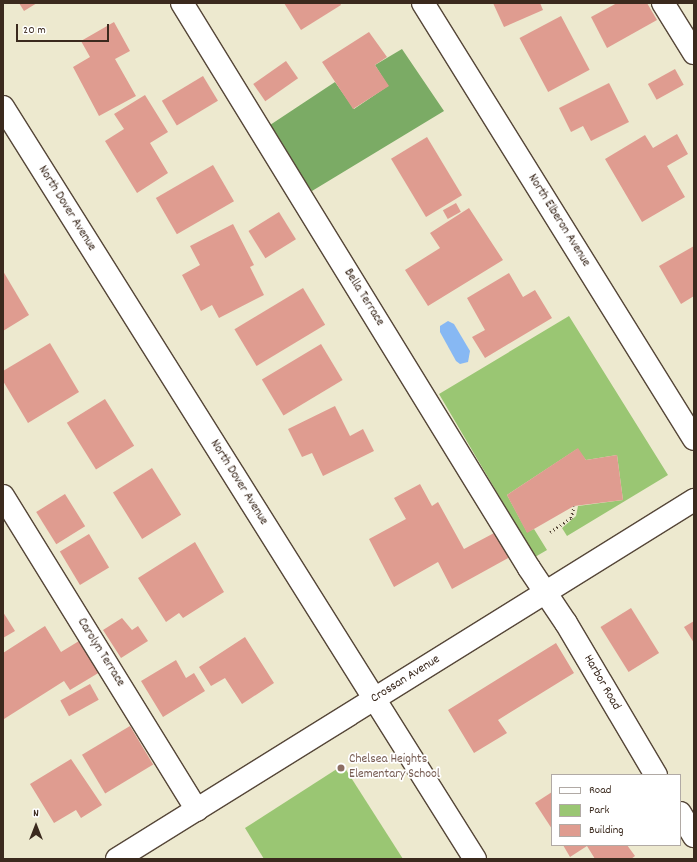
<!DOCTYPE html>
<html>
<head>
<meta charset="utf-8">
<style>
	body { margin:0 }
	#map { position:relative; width:697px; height:862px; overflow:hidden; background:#ede9cf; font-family:Dekko,sans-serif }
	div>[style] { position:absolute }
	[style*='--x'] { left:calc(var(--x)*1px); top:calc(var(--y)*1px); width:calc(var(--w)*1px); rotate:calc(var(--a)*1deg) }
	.green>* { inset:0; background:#9ac673 }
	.forest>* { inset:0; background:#7bab65 }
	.water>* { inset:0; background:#87b8f3 }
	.building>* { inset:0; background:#df9c90; transform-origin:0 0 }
	.path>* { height:2.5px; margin-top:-1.25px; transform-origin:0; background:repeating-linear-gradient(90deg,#564739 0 1px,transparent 0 4px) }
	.roads { filter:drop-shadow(1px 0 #564739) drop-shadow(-1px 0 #564739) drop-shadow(0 1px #564739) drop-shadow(0 -1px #564739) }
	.minor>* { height:22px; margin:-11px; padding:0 11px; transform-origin:11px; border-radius:11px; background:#fff }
	.dots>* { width:11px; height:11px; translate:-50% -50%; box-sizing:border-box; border:2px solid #fff; border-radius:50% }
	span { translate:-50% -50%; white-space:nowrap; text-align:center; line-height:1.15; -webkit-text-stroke:3.5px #fff; paint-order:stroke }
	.street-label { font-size:13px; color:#3b2a1e }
	.education-label { font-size:13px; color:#785e54 }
	.left { translate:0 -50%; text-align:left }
	.frame { position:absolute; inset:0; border:4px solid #3b2a1e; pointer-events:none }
	.legend { position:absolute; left:551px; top:774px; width:130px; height:72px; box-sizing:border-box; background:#fff; border:1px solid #b1aaa5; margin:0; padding:5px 7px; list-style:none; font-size:12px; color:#3b2a1e }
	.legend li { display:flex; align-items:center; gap:8px; height:20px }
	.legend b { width:20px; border:1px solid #b1aaa5 }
	.north { position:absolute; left:16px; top:806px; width:40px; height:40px; -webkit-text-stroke:3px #fff; paint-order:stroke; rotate:0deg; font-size:11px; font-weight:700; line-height:16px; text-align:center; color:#3b2a1e }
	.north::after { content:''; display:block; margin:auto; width:14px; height:18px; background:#3b2a1e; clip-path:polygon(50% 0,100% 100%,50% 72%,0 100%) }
	.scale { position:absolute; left:16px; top:24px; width:93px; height:18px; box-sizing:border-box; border:2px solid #3b2a1e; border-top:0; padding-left:5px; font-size:12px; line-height:14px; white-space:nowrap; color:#3b2a1e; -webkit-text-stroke:3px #fff; paint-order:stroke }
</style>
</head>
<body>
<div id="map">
	<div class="green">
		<div style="clip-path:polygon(569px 316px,668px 475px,567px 536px,562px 528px,576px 516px,578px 506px,623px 500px,617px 455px,586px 460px,577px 449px,507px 495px,527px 532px,534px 529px,547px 550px,535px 557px,439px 394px)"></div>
		<div style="clip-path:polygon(343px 765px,403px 859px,264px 859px,245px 828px)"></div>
	</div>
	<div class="forest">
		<div style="clip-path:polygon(402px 49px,444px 111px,312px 191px,267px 127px,335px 82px,354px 109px,388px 86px,375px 65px)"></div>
	</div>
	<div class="water">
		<div style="clip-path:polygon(448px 321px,454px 324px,470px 351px,468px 362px,460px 364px,456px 361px,440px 332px,440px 326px)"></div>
	</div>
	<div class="building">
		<div style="clip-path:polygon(19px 3px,37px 3px,24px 11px)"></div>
		<div style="clip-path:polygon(284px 3px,340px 3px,341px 5px,301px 30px)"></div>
		<div style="clip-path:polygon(493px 3px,540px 3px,543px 10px,504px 27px)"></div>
		<div style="clip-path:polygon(617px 3px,647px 3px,657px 20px,607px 48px,591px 17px)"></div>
		<div style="left:561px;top:16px;width:61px;height:47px;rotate:62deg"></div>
		<div style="clip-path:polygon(114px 22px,130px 51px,115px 59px,136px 96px,99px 116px,73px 67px,90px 57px,81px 41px)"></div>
		<div style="clip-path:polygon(369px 32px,387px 57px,375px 65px,389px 86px,353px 109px,322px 62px)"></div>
		<div style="left:286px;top:61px;width:21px;height:40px;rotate:55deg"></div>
		<div style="left:675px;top:69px;width:18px;height:31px;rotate:61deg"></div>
		<div style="left:203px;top:76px;width:29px;height:48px;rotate:59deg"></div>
		<div style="clip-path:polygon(609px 83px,629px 122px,591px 141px,583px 126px,571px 132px,559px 108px)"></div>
		<div style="clip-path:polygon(145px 95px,168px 132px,150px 143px,168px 173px,137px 193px,105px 141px,124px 129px,114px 114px)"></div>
		<div style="clip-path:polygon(677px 134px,688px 154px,667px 166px,685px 197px,642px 222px,605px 159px,645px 135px,653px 148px)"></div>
		<div style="left:427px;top:137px;width:68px;height:42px;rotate:59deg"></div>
		<div style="left:213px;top:165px;width:42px;height:66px;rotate:60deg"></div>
		<div style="left:456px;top:203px;width:10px;height:15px;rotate:61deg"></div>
		<div style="clip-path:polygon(469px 208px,503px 260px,428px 306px,405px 270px,440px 248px,430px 233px)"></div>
		<div style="left:279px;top:212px;width:32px;height:36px;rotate:58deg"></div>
		<div style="clip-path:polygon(233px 224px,254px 265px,250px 267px,264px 295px,219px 318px,212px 305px,201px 311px,182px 275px,200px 265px,190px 246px)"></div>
		<div style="clip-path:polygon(694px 246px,694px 296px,681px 304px,659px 266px)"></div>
		<div style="clip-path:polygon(3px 271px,29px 315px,3px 331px)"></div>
		<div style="clip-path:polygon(509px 273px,523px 297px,535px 290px,552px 318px,485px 358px,472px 337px,485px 330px,467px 298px)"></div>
		<div style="left:303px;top:288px;width:43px;height:80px;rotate:59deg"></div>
		<div style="clip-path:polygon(50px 343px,79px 392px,28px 423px,3px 381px,3px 371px)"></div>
		<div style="left:321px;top:344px;width:42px;height:69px;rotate:59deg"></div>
		<div style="left:105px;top:399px;width:55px;height:45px;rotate:58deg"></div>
		<div style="clip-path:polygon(335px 406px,350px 436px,363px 429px,374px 451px,323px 476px,312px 453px,302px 457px,288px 429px)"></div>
		<div style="clip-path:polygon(578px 448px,586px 460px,617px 455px,623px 500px,574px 506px,527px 533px,507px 495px)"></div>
		<div style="left:152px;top:468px;width:55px;height:46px;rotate:58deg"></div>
		<div style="clip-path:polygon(420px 484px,432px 506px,438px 502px,464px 549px,496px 532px,510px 557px,452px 589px,438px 562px,394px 587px,369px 539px,406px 519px,394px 498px)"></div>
		<div style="left:65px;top:494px;width:38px;height:34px;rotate:58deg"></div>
		<div style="left:89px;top:534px;width:39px;height:34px;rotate:59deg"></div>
		<div style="clip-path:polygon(195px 542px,224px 592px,183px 618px,179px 613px,166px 622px,138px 578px)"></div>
		<div style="left:631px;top:608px;width:53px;height:36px;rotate:58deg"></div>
		<div style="clip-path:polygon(3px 612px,15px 631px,3px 638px)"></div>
		<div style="clip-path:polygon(122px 618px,132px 630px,138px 626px,148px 641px,121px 658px,103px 630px)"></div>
		<div style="clip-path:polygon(694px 621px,694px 643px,684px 627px)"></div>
		<div style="clip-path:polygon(45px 626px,61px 652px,79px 641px,100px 672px,70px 690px,64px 681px,4px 719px,3px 653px)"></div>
		<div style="clip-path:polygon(245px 637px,274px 683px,242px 704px,225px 678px,211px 686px,199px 667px)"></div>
		<div style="clip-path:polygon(556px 643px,574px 673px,498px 720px,507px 733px,474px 753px,448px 710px)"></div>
		<div style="clip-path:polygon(176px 660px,186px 678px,194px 673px,205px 691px,163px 717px,141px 681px)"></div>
		<div style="left:90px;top:684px;width:18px;height:34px;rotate:61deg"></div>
		<div style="left:130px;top:726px;width:45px;height:56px;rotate:59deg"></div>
		<div style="clip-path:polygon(71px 759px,102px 805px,81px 818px,76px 810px,54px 823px,30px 784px)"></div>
		<div style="clip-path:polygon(552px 792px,552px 829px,535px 803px)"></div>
		<div style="clip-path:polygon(563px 845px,627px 845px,635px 856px,631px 859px,595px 859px,587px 846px,570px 857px)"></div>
	</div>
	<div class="path">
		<div style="--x:550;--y:532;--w:25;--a:-34"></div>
		<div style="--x:571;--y:518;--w:12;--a:-76"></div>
	</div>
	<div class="roads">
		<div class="minor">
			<div style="--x:182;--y:3;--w:663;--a:58.44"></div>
			<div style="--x:529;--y:568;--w:66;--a:56.1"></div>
			<div style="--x:566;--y:623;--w:177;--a:59.4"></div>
			<div style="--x:423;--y:3;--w:513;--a:58.14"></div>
			<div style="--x:663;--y:3;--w:59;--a:58.2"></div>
			<div style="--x:3;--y:107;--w:888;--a:57.89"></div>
			<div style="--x:3;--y:496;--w:369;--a:58.3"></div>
			<div style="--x:680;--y:813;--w:27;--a:59"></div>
			<div style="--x:117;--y:859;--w:680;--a:-31.89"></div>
		</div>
	</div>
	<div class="dots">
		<div style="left:341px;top:768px;background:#8d6e63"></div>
	</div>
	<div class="street-label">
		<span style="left:66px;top:209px;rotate:58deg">North Dover Avenue</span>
		<span style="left:558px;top:221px;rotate:58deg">North Elberon Avenue</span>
		<span style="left:363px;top:298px;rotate:58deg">Bella Terrace</span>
		<span style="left:238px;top:483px;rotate:58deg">North Dover Avenue</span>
		<span style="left:100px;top:653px;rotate:58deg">Carolyn Terrace</span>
		<span style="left:406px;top:680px;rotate:-32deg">Crossan Avenue</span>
		<span style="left:601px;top:683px;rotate:60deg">Harbor Road</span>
	</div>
	<div class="education-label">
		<span class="left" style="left:349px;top:768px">Chelsea Heights<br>Elementary School</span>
	</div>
	<div class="frame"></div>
	<ul class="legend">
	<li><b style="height:5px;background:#fff"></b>Road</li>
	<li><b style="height:11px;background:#9ac673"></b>Park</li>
	<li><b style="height:11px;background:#df9c90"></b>Building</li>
	</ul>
	<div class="north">N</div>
	<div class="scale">20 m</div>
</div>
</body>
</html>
